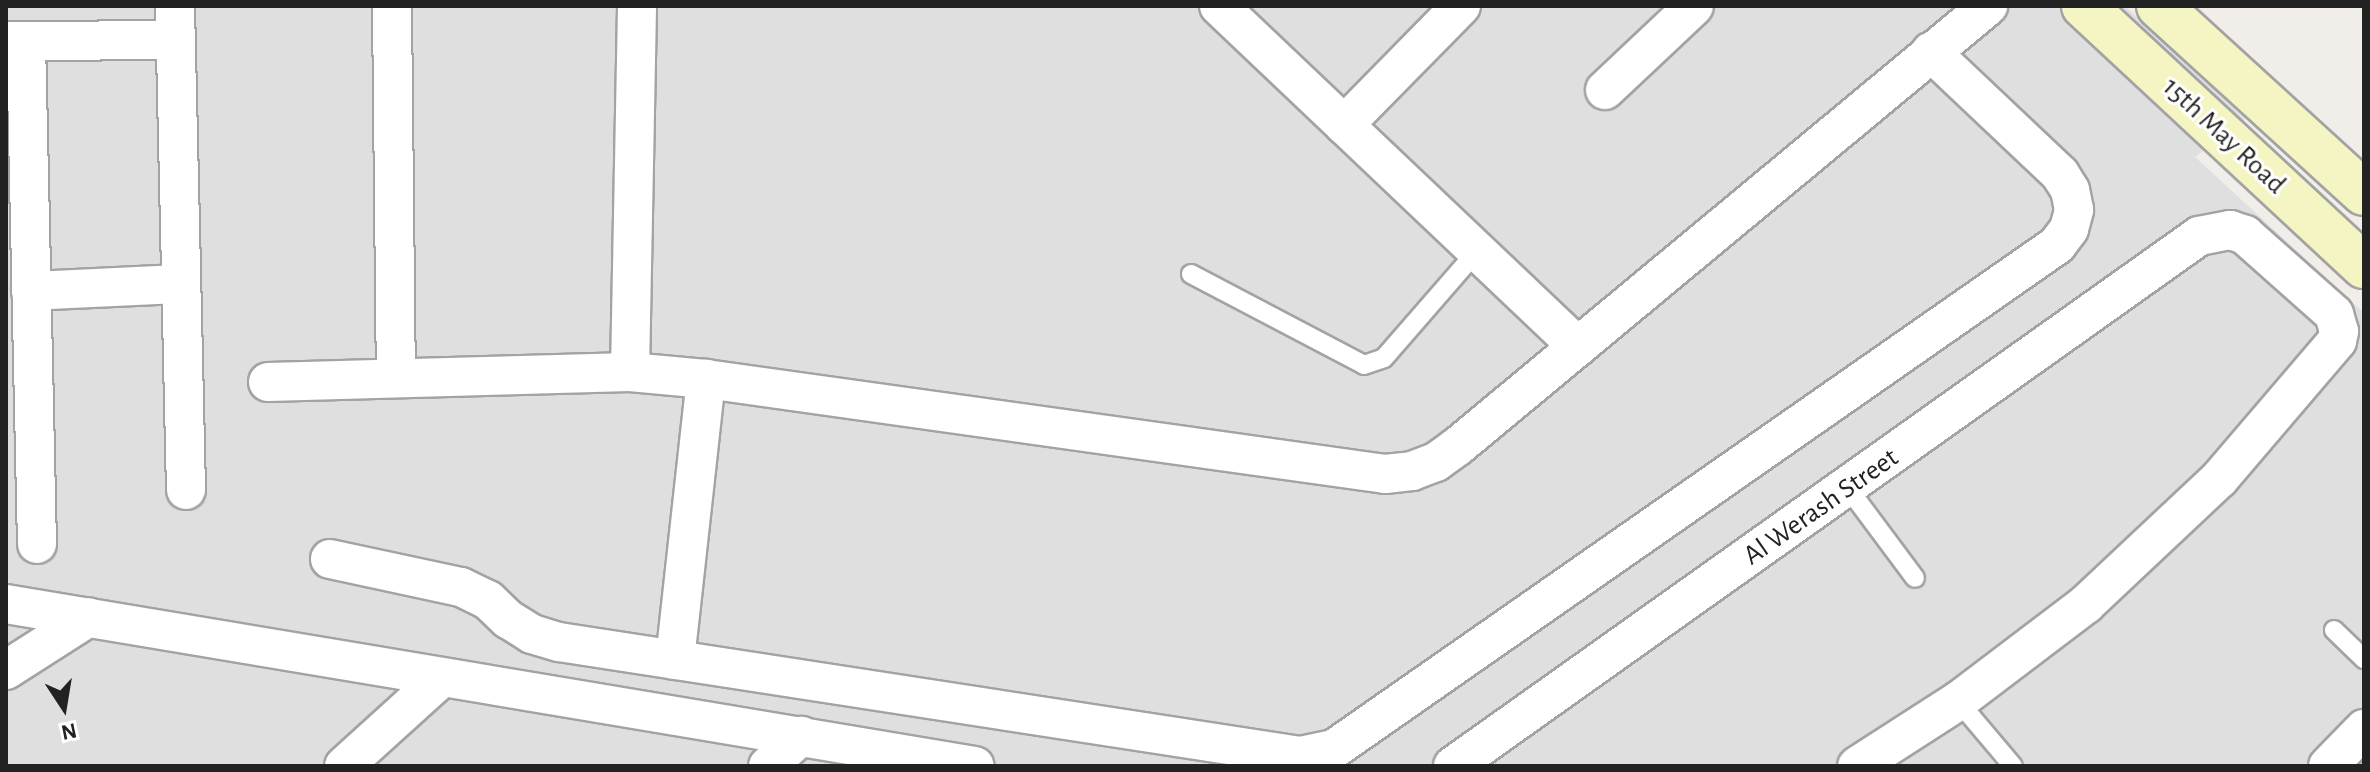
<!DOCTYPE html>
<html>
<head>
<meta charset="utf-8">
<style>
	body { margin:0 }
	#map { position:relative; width:2370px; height:772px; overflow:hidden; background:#f1eee9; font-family:"Alegreya Sans",sans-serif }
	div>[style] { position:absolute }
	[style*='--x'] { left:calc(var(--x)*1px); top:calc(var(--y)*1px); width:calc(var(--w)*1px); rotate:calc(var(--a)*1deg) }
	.residential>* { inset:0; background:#e0dfdf }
	.roads { filter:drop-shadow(2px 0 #a3a3a3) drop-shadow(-2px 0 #a3a3a3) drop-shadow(0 2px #a3a3a3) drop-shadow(0 -2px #a3a3a3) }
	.lane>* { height:18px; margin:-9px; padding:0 9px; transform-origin:9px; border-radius:9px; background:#fff }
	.street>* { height:38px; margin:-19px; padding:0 19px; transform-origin:19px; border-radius:19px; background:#fff }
	.secondary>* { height:44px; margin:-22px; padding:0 22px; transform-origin:22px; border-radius:22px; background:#f5f5c3 }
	span { translate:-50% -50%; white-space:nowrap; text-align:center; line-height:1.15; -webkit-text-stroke:6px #fff; paint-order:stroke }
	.street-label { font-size:28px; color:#222 }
	.frame { position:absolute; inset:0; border:8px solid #222; pointer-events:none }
	.north { position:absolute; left:24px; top:668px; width:80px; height:80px; -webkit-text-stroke:6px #fff; paint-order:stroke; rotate:168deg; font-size:22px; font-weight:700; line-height:32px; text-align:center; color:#222 }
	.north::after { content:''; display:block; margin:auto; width:28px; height:36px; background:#222; clip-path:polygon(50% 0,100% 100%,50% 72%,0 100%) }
</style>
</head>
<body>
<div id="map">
	<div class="residential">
		<div style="clip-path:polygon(6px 6px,2125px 6px,2245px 119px,2195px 157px,2364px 313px,2364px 766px,6px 766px)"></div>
	</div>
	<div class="roads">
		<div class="lane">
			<div style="--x:1191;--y:274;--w:195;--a:27.7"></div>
			<div style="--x:1364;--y:365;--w:21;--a:-19"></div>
			<div style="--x:1384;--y:358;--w:142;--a:-49"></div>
			<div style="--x:1848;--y:488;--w:112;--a:53.3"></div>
			<div style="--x:2334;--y:630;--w:42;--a:44"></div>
			<div style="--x:1958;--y:701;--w:85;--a:49.8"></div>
		</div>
		<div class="street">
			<div style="--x:175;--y:6;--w:484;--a:88.7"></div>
			<div style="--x:392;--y:6;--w:372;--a:89.4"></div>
			<div style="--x:1219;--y:6;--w:495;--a:43.5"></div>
			<div style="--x:6;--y:41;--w:170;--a:-0.3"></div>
			<div style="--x:26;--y:41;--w:503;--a:88.75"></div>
			<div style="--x:1605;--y:90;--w:122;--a:-43.3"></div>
			<div style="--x:1344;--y:125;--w:167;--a:-45.5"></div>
			<div style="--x:31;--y:291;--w:150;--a:-2.7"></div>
			<div style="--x:630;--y:372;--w:366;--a:-88.9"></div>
			<div style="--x:268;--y:382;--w:362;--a:-1.6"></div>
			<div style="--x:630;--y:372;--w:76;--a:5.3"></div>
			<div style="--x:706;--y:379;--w:686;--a:7.96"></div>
			<div style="--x:1385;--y:474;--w:27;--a:-6"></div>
			<div style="--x:1412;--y:471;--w:26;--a:-21"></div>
			<div style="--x:1436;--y:462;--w:27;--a:-36"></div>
			<div style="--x:1458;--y:446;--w:689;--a:-39.7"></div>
			<div style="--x:330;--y:559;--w:134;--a:12.1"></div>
			<div style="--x:461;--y:587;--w:30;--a:26"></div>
			<div style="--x:488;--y:600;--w:28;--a:44"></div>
			<div style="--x:508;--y:619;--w:28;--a:32"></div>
			<div style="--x:532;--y:634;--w:28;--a:17"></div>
			<div style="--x:559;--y:642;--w:750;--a:8.75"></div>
			<div style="--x:1300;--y:756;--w:35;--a:-12"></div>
			<div style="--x:1334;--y:749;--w:881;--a:-34.88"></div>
			<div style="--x:2057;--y:245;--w:20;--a:-53"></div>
			<div style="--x:2069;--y:229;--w:20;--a:-75"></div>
			<div style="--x:2074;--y:210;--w:20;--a:-101"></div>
			<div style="--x:2070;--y:190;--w:19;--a:-122"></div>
			<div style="--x:2060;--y:174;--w:178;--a:-136.6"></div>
			<div style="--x:6;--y:604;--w:982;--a:9.49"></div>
			<div style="--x:675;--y:660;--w:283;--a:-83.7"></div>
			<div style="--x:6;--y:670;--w:98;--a:-32.6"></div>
			<div style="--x:344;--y:766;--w:132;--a:-42.2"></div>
			<div style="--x:768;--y:766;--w:45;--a:-42.3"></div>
			<div style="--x:1453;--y:766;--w:915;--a:-35.39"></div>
			<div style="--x:2199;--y:236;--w:32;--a:-11"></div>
			<div style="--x:2230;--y:230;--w:16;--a:18"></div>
			<div style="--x:2245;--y:235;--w:119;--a:41.6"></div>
			<div style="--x:2334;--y:314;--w:18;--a:74"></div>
			<div style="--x:2339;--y:331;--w:10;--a:101"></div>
			<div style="--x:2337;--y:341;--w:182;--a:130.5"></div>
			<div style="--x:2219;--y:479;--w:183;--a:136.8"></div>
			<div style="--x:2086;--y:604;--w:161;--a:142.8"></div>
			<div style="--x:1958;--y:701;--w:120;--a:147.2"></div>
			<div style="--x:2328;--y:766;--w:52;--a:-45.8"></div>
		</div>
		<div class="secondary">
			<div style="--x:2084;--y:6;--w:382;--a:42.9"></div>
			<div style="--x:2159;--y:6;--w:277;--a:42.4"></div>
		</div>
	</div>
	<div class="street-label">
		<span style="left:2224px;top:136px;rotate:43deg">15th May Road</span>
		<span style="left:1821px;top:507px;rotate:-35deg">Al Werash Street</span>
	</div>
	<div class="frame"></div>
	<div class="north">N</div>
</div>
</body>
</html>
